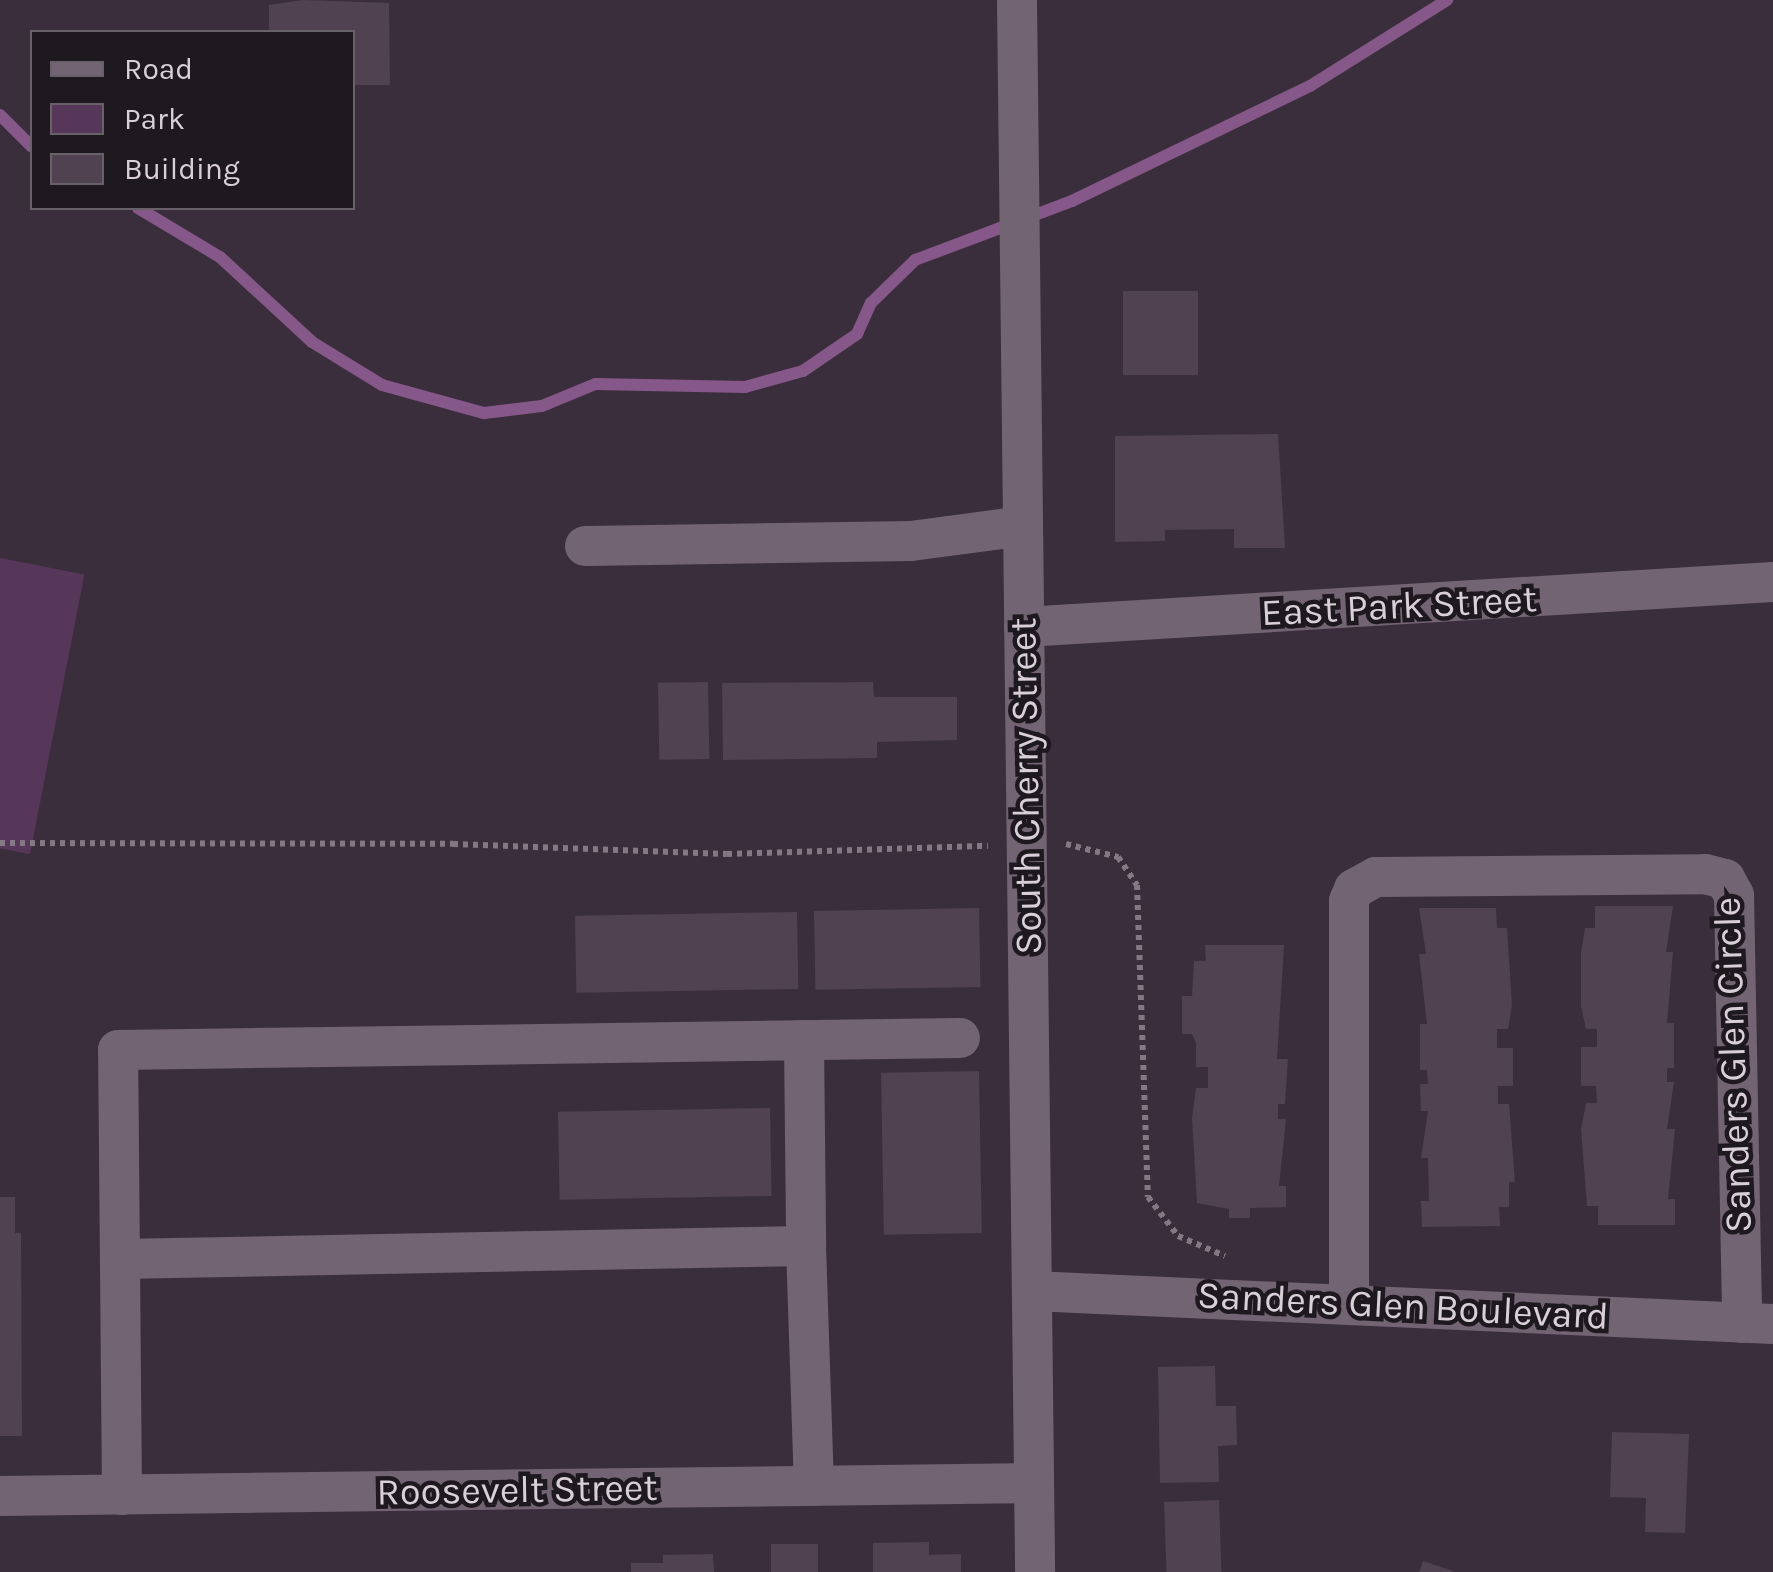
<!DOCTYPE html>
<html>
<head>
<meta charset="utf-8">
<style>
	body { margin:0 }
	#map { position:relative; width:1773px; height:1572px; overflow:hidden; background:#3b2e3c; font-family:Karla,sans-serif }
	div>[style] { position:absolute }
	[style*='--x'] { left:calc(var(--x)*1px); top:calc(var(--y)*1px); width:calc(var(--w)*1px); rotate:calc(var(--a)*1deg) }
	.green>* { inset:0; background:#573759; transform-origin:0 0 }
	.stream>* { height:12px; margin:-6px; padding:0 6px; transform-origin:6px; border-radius:6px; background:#865789 }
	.building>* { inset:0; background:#504250; transform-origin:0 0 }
	.path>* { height:6px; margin-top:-3px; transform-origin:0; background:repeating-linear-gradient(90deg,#837884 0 5px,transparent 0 10px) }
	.minor>* { height:40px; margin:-20px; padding:0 20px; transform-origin:20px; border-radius:20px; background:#736474 }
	span { translate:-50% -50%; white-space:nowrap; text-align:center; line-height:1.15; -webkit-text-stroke:9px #1e181f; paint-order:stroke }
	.street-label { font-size:38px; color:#d8cfd8 }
	.legend { position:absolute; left:30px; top:30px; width:325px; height:180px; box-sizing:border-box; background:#1e181f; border:2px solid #686169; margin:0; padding:12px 18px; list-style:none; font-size:30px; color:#d8cfd8 }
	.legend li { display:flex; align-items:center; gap:20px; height:50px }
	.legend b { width:50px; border:2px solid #686169 }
</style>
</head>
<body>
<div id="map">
	<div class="green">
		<div style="left:0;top:558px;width:86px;height:285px;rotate:11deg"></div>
	</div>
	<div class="stream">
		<div style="--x:0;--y:115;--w:45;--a:45"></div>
		<div style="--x:138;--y:208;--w:96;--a:30.9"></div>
		<div style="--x:220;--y:257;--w:125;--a:42.7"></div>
		<div style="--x:312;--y:342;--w:82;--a:31.6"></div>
		<div style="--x:382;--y:385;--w:106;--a:15.4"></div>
		<div style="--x:484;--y:413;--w:58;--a:-6.9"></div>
		<div style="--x:542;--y:406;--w:57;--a:-22.5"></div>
		<div style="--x:595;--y:384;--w:150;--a:1.1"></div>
		<div style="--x:745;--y:387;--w:60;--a:-15.4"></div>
		<div style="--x:803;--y:371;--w:65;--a:-34.4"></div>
		<div style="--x:857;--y:334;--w:34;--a:-66"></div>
		<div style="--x:871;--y:303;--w:62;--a:-44.3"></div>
		<div style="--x:915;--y:260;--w:168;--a:-20.6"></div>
		<div style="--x:1072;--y:201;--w:264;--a:-25.8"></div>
		<div style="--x:1310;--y:86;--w:162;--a:-32.1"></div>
	</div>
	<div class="building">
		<div style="clip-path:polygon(303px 0,389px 3px,390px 85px,352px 85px,352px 32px,269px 32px,269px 5px)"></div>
		<div style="left:1123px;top:291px;width:75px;height:84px"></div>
		<div style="clip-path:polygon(1278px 434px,1285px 548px,1234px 548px,1234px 529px,1165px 530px,1165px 541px,1115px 542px,1115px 436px)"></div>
		<div style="left:708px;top:682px;width:77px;height:50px;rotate:89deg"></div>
		<div style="clip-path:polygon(873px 682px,874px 697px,957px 697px,957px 740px,877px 742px,877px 758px,723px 760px,722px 683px)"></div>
		<div style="clip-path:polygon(1595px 906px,1673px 906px,1666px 952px,1673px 952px,1667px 1023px,1674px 1023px,1674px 1068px,1667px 1068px,1667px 1082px,1674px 1082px,1667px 1129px,1675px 1129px,1668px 1199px,1675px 1199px,1675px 1225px,1598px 1225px,1598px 1206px,1587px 1206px,1581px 1129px,1586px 1103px,1597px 1103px,1596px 1086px,1581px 1086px,1581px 1047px,1597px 1047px,1597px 1029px,1586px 1029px,1581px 1006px,1581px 953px,1585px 928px,1595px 928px)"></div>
		<div style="left:979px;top:908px;width:79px;height:165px;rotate:89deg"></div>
		<div style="clip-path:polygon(1419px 908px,1496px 908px,1497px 928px,1507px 928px,1512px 1006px,1508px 1029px,1497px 1029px,1497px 1048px,1513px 1048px,1513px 1086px,1498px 1086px,1498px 1104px,1509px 1104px,1515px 1182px,1509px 1182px,1509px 1207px,1499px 1207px,1500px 1226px,1422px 1227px,1421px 1201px,1429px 1201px,1428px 1158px,1421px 1158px,1428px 1111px,1421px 1111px,1420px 1084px,1428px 1084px,1427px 1070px,1420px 1070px,1420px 1024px,1427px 1024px,1419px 954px,1426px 954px)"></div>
		<div style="left:797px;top:912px;width:77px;height:222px;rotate:89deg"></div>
		<div style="clip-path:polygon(1205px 945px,1284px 945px,1277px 1059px,1288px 1059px,1285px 1104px,1278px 1104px,1278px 1119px,1286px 1119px,1279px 1186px,1286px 1186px,1286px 1207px,1250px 1208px,1250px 1218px,1229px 1218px,1229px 1209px,1197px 1203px,1192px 1118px,1196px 1088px,1208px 1088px,1208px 1067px,1196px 1067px,1196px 1043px,1192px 1034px,1182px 1034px,1182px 996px,1192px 996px,1194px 961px,1206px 961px)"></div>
		<div style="left:979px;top:1071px;width:162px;height:98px;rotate:89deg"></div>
		<div style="left:770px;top:1108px;width:88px;height:212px;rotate:89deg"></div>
		<div style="clip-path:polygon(0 1197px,15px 1197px,15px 1233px,21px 1233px,22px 1436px,0 1436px)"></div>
		<div style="clip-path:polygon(1215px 1366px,1216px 1406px,1236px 1406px,1237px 1445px,1218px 1446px,1219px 1482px,1160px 1483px,1158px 1367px)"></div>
		<div style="clip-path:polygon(1612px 1432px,1689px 1434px,1685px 1533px,1645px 1532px,1646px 1498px,1610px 1497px)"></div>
		<div style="left:1219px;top:1500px;width:72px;height:55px;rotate:88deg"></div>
		<div style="clip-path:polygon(929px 1542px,929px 1555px,961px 1554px,961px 1572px,873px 1572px,873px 1543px)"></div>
		<div style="left:818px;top:1544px;width:28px;height:47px;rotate:90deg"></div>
		<div style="clip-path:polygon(713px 1554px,714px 1572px,631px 1572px,631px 1563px,663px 1563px,663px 1555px)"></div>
		<div style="clip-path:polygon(1423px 1561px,1453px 1571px,1453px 1572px,1419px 1572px)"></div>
	</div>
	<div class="path">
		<div style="--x:0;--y:843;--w:453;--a:0.1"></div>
		<div style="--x:453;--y:844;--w:274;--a:2.1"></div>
		<div style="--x:727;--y:854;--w:261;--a:-1.8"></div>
		<div style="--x:1066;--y:844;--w:54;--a:14"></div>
		<div style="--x:1118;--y:857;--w:34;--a:56"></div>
		<div style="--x:1137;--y:885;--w:312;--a:88"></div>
		<div style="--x:1148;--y:1197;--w:49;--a:52.4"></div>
		<div style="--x:1178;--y:1236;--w:51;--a:23.1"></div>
	</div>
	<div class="minor">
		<div style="--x:1017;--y:0;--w:1572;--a:89.34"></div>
		<div style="--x:585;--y:546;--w:326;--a:-0.9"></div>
		<div style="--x:911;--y:541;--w:113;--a:-7.6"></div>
		<div style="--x:1024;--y:627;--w:750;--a:-3.44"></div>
		<div style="--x:804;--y:1040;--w:206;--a:89.4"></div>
		<div style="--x:120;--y:1259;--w:686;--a:-1.09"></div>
		<div style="--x:806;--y:1246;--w:240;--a:88.1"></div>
		<div style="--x:1032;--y:1291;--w:742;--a:2.55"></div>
		<div style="--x:1349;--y:1303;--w:402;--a:-90"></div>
		<div style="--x:1349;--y:901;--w:13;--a:-67"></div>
		<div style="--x:1354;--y:889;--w:25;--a:-29"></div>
		<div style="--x:1376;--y:877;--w:329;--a:-0.5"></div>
		<div style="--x:1705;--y:874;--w:21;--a:14"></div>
		<div style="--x:1725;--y:879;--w:18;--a:61"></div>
		<div style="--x:1734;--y:895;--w:428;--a:88.9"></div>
		<div style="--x:122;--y:1495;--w:445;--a:-90.5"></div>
		<div style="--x:118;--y:1050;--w:842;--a:-0.82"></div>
		<div style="--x:0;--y:1496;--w:1034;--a:-0.72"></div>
	</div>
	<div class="street-label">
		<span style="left:1399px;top:606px;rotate:-3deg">East Park Street</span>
		<span style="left:1026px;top:786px;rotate:-91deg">South Cherry Street</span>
		<span style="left:1733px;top:1065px;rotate:-92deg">Sanders Glen Circle</span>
		<span style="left:1403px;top:1306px;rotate:3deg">Sanders Glen Boulevard</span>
		<span style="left:517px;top:1490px;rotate:-1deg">Roosevelt Street</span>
	</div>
	<ul class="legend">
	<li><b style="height:12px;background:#736474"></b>Road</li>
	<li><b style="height:28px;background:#573759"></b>Park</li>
	<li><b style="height:28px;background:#504250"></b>Building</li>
	</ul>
</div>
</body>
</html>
